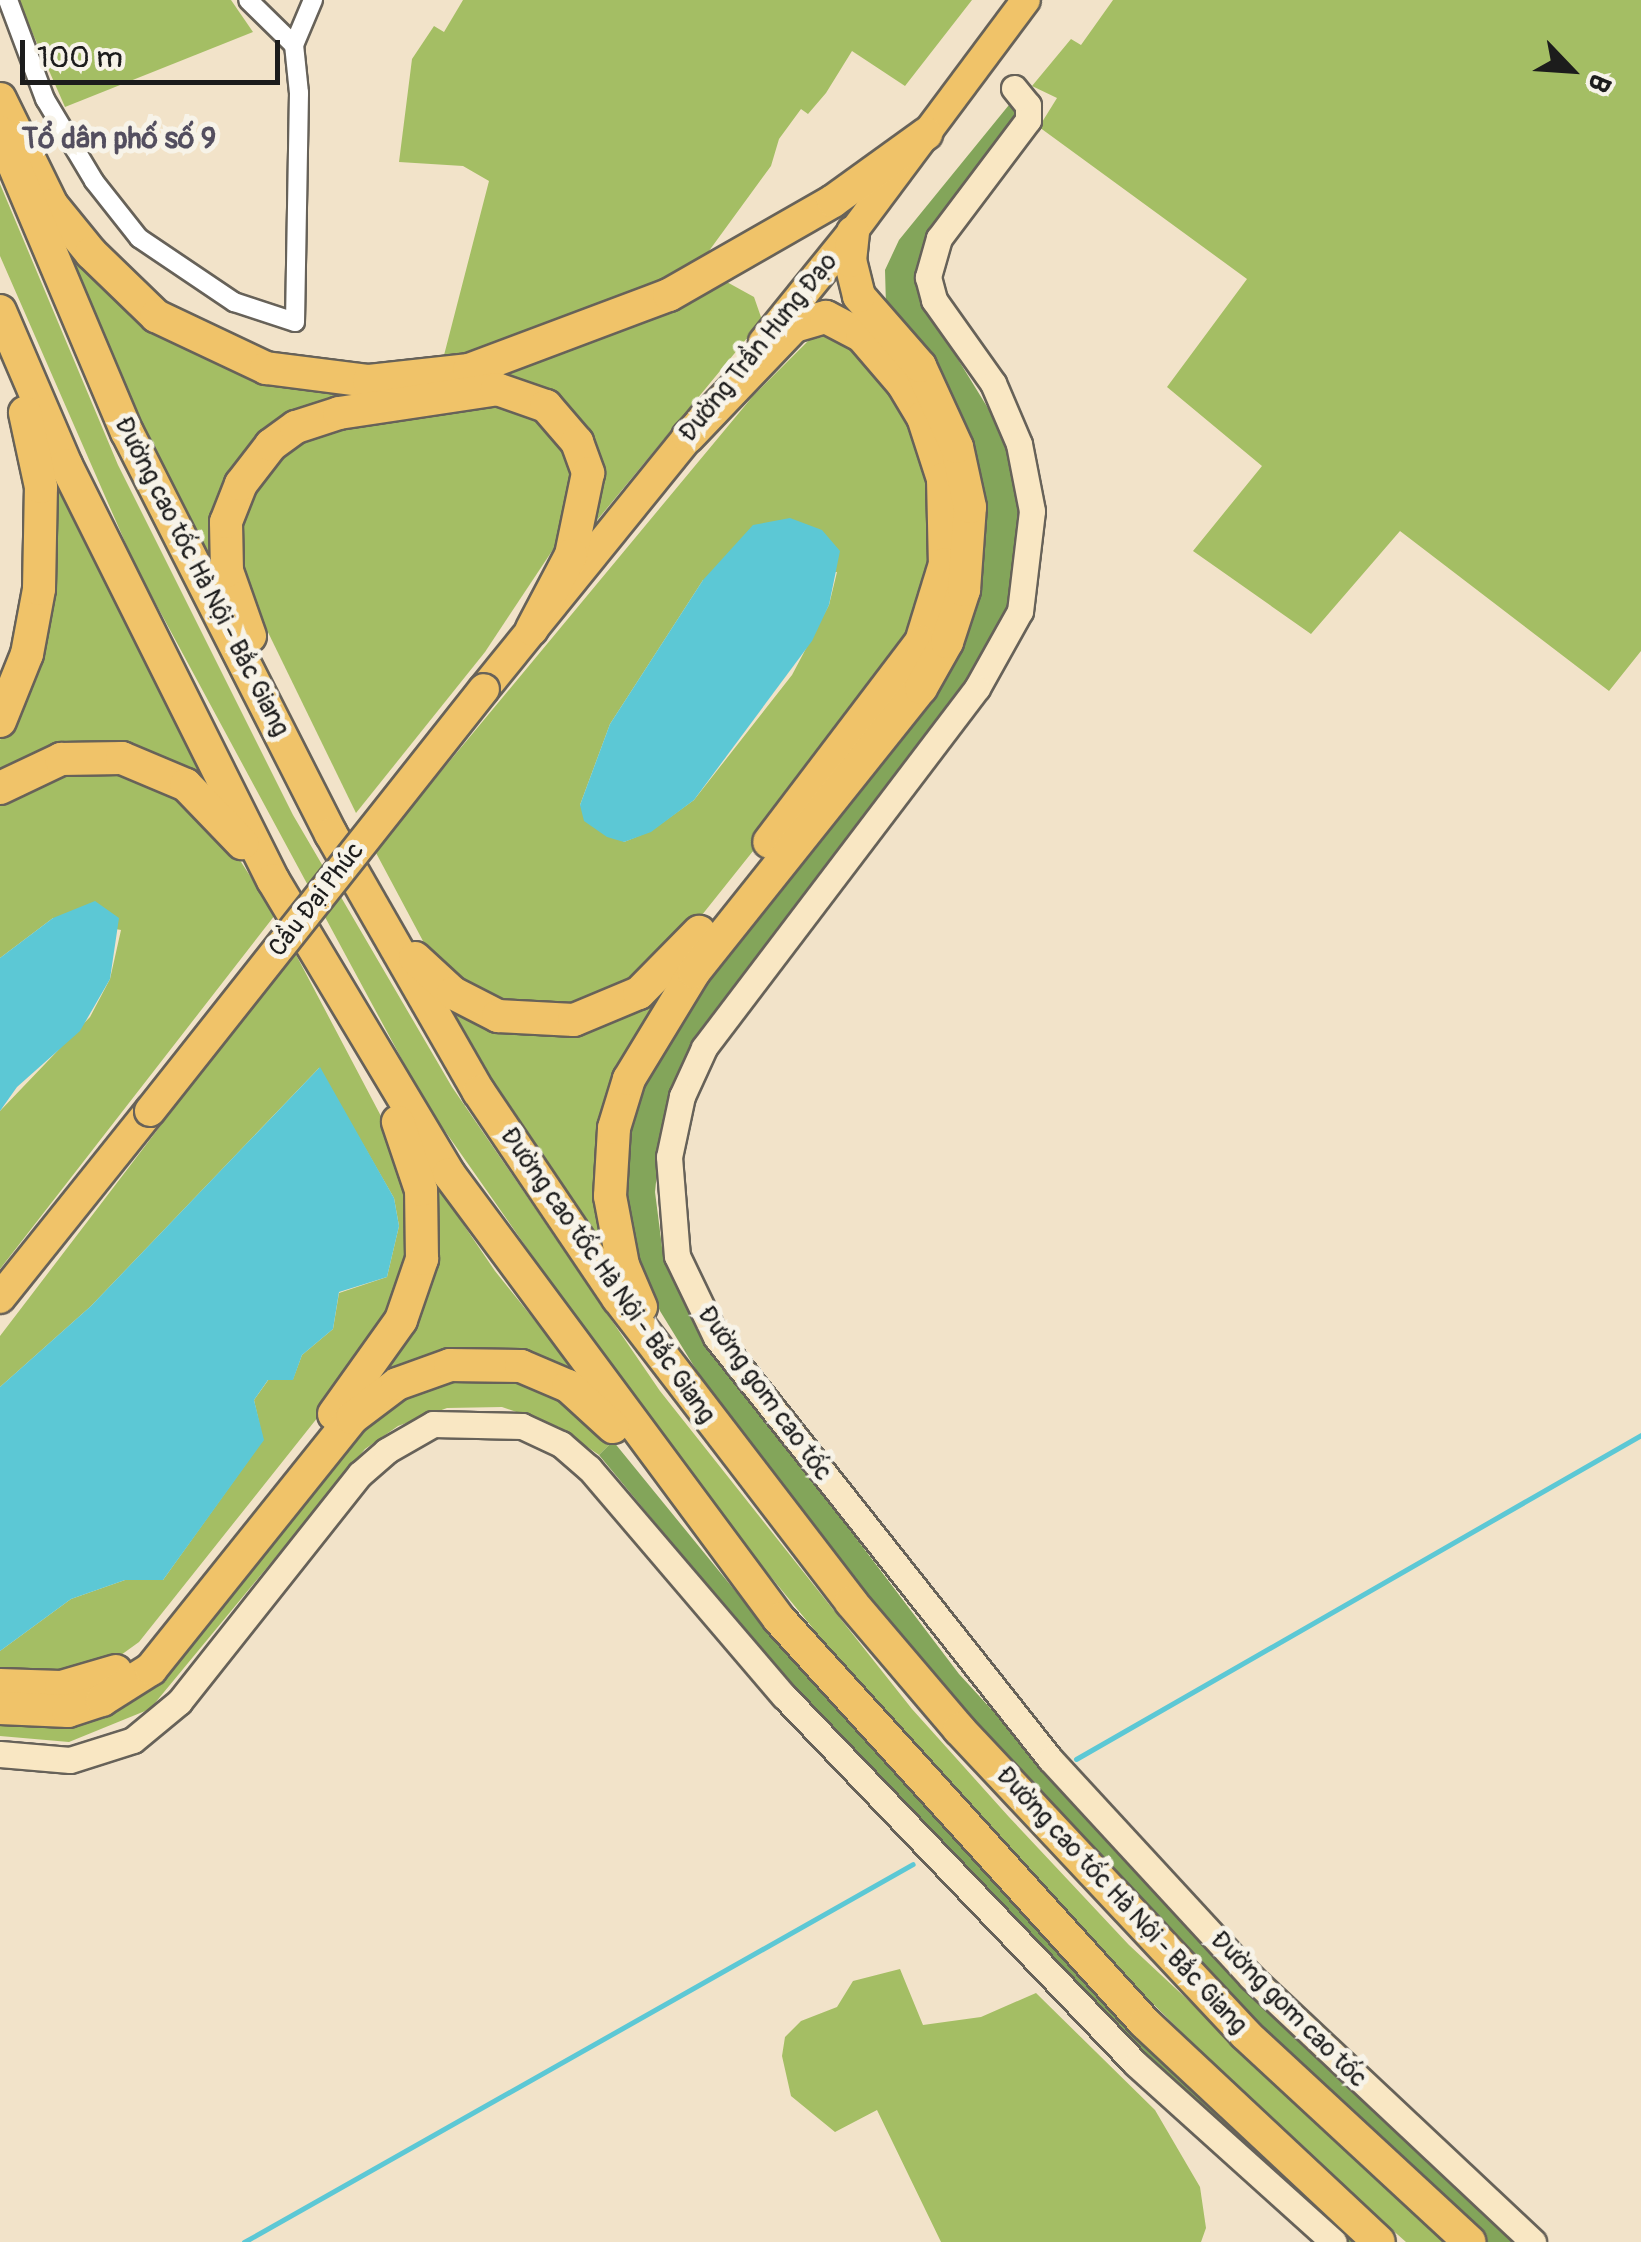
<!DOCTYPE html>
<html>
<head>
<meta charset="utf-8">
<style>
	body { margin:0 }
	#map { position:relative; width:1641px; height:2242px; overflow:hidden; background:#f2e3c9; font-family:Pangolin,sans-serif }
	div>[style] { position:absolute }
	[style*='--x'] { left:calc(var(--x)*1px); top:calc(var(--y)*1px); width:calc(var(--w)*1px); rotate:calc(var(--a)*1deg) }
	.green>* { inset:0; background:#a4be64 }
	.forest>* { inset:0; background:#83a55a }
	.water>* { inset:0; background:#5cc8d5 }
	.stream>* { height:5px; margin:-2.5px; padding:0 2.5px; transform-origin:2.5px; border-radius:2.5px; background:#5cc8d5 }
	.roads { filter:drop-shadow(2px 0 #676259) drop-shadow(-2px 0 #676259) drop-shadow(0 2px #676259) drop-shadow(0 -2px #676259) }
	.minor>* { height:18px; margin:-9px; padding:0 9px; transform-origin:9px; border-radius:9px; background:#fff }
	.secondary>* { height:25px; margin:-12.5px; padding:0 12.5px; transform-origin:12.5px; border-radius:12.5px; background:#f9e7c3 }
	.primary>* { height:28px; margin:-14px; padding:0 14px; transform-origin:14px; border-radius:14px; background:#f0c369 }
	.trunk>* { height:30px; margin:-15px; padding:0 15px; transform-origin:15px; border-radius:15px; background:#f0c369 }
	.motorway>* { height:32px; margin:-16px; padding:0 16px; transform-origin:16px; border-radius:16px; background:#f0c369 }
	.bridges { filter:drop-shadow(2px 0 #676259) drop-shadow(-2px 0 #676259) drop-shadow(0 2px #676259) drop-shadow(0 -2px #676259) }
	.trunk-bridge>* { height:30px; margin:-15px; padding:0 15px; transform-origin:15px; border-radius:15px; background:#f0c369 }
	span { translate:-50% -50%; white-space:nowrap; text-align:center; line-height:1.15; -webkit-text-stroke:10px #f7f3e8; paint-order:stroke }
	.street-label { font-size:25px; color:#1c1c1c }
	.quarter-label { font-size:30px; color:#534e5f; font-weight:700 }
	.north { position:absolute; left:1521px; top:20px; width:100px; height:100px; -webkit-text-stroke:8px #f7f3e8; paint-order:stroke; rotate:115deg; font-size:28px; font-weight:700; line-height:40px; text-align:center; color:#1c1c1c }
	.north::after { content:''; display:block; margin:auto; width:35px; height:45px; background:#1c1c1c; clip-path:polygon(50% 0,100% 100%,50% 72%,0 100%) }
	.scale { position:absolute; left:20px; top:40px; width:260px; height:45px; box-sizing:border-box; border:5px solid #1c1c1c; border-top:0; padding-left:12px; font-size:30px; line-height:35px; white-space:nowrap; color:#1c1c1c; -webkit-text-stroke:8px #f7f3e8; paint-order:stroke }
</style>
</head>
<body>
<div id="map">
	<div class="green">
		<div style="clip-path:polygon(18px 0,231px 0,253px 32px,65px 107px)"></div>
		<div style="clip-path:polygon(463px 0,972px 0,905px 86px,852px 51px,826px 93px,808px 114px,801px 109px,779px 139px,771px 166px,706px 255px,667px 281px,442px 363px,489px 181px,463px 166px,399px 162px,412px 59px,434px 26px,444px 32px)"></div>
		<div style="clip-path:polygon(1113px 0,1641px 0,1641px 651px,1609px 691px,1400px 531px,1311px 634px,1193px 551px,1262px 466px,1167px 387px,1247px 279px,1039px 127px,1057px 98px,1032px 86px,1071px 39px,1081px 45px)"></div>
		<div style="clip-path:polygon(0 184px,118px 465px,293px 815px,452px 1087px,660px 1391px,912px 1709px,1009px 1817px,1129px 1945px,1447px 2242px,1406px 2242px,1292px 2141px,1065px 1917px,892px 1725px,708px 1500px,623px 1385px,426px 1104px,136px 567px,0 256px)"></div>
		<div style="clip-path:polygon(48px 219px,166px 329px,410px 391px,268px 438px,224px 586px,173px 497px)"></div>
		<div style="clip-path:polygon(725px 281px,754px 297px,762px 320px,589px 530px,589px 441px,476px 383px)"></div>
		<div style="clip-path:polygon(evenodd,832px 335px,872px 358px,933px 466px,936px 586px,871px 703px,674px 950px,589px 1012px,479px 1000px,431px 956px,375px 851px,753px 396px,809px 340px,832px 335px,837px 572px,829px 605px,792px 675px,694px 800px,651px 831px,624px 842px,580px 805px,610px 724px,703px 580px,837px 572px)"></div>
		<div style="clip-path:polygon(498px 406px,536px 415px,576px 462px,558px 542px,485px 652px,356px 813px,244px 583px,238px 564px,242px 511px,271px 463px,316px 433px)"></div>
		<div style="clip-path:polygon(48px 445px,219px 799px,160px 762px,0 777px,0 740px,23px 694px)"></div>
		<div style="clip-path:polygon(109px 770px,156px 779px,225px 837px,275px 915px,0 1269px,0 1111px,90px 1017px,110px 979px,121px 930px,53px 918px,0 958px,0 803px,60px 772px)"></div>
		<div style="clip-path:polygon(722px 919px,617px 1282px,427px 990px,567px 1031px)"></div>
		<div style="clip-path:polygon(294px 951px,402px 1156px,415px 1251px,376px 1344px,139px 1642px,103px 1668px,0 1677px,0 1651px,71px 1599px,125px 1580px,163px 1580px,263px 1440px,254px 1400px,269px 1379px,293px 1379px,302px 1355px,333px 1329px,339px 1293px,387px 1277px,399px 1226px,394px 1198px,319px 1068px,91px 1306px,0 1387px,0 1336px)"></div>
		<div style="clip-path:polygon(427px 1171px,495px 1271px,585px 1383px,540px 1363px,370px 1393px,385px 1360px)"></div>
		<div style="clip-path:polygon(454px 1374px,550px 1386px,613px 1441px,599px 1455px,559px 1427px,502px 1407px,447px 1408px,398px 1426px,365px 1449px,150px 1709px,69px 1742px,0 1736px,0 1719px,87px 1716px,393px 1400px)"></div>
		<div style="clip-path:polygon(900px 1969px,923px 2025px,981px 2017px,1036px 1993px,1155px 2110px,1200px 2187px,1206px 2228px,1201px 2242px,941px 2242px,877px 2110px,835px 2132px,791px 2096px,782px 2056px,785px 2037px,801px 2021px,837px 2007px,853px 1981px)"></div>
	</div>
	<div class="forest">
		<div style="clip-path:polygon(1013px 100px,1018px 114px,979px 176px,924px 304px,1002px 431px,1011px 459px,1020px 510px,1012px 598px,990px 653px,732px 993px,659px 1153px,655px 1192px,662px 1247px,705px 1339px,959px 1674px,1244px 1986px,1514px 2242px,1486px 2242px,1278px 2051px,920px 1668px,708px 1389px,660px 1311px,626px 1232px,625px 1141px,658px 1042px,929px 688px,954px 405px,933px 362px,886px 306px,885px 270px,899px 240px)"></div>
		<div style="clip-path:polygon(613px 1441px,776px 1641px,1040px 1934px,1366px 2242px,1344px 2242px,1143px 2055px,795px 1691px,599px 1455px)"></div>
	</div>
	<div class="water">
		<div style="clip-path:polygon(790px 518px,822px 530px,840px 551px,829px 605px,812px 641px,694px 800px,651px 832px,624px 842px,607px 837px,584px 821px,580px 805px,610px 724px,703px 580px,753px 525px)"></div>
		<div style="clip-path:polygon(95px 901px,119px 918px,110px 979px,80px 1031px,17px 1087px,0 1111px,0 958px,53px 918px)"></div>
		<div style="clip-path:polygon(320px 1067px,394px 1198px,399px 1226px,387px 1277px,339px 1292px,333px 1329px,302px 1355px,293px 1380px,268px 1380px,254px 1400px,264px 1440px,163px 1580px,125px 1580px,71px 1599px,0 1651px,0 1387px,91px 1306px)"></div>
	</div>
	<div class="stream">
		<div style="--x:1076;--y:1759;--w:651;--a:-29.83"></div>
		<div style="--x:244;--y:2242;--w:768;--a:-29.47"></div>
	</div>
	<div class="roads">
		<div class="minor">
			<div style="--x:8;--y:0;--w:106;--a:69.5"></div>
			<div style="--x:45;--y:99;--w:96;--a:59.1"></div>
			<div style="--x:94;--y:181;--w:73;--a:51.7"></div>
			<div style="--x:139;--y:238;--w:115;--a:34"></div>
			<div style="--x:234;--y:302;--w:64;--a:18.2"></div>
			<div style="--x:295;--y:322;--w:229;--a:-89"></div>
			<div style="--x:299;--y:93;--w:48;--a:-95.9"></div>
			<div style="--x:294;--y:45;--w:64;--a:-135.6"></div>
			<div style="--x:294;--y:45;--w:49;--a:-67.1"></div>
		</div>
		<div class="secondary">
			<div style="--x:1014;--y:88;--w:22;--a:51"></div>
			<div style="--x:1028;--y:105;--w:15;--a:90"></div>
			<div style="--x:1028;--y:120;--w:148;--a:127"></div>
			<div style="--x:939;--y:238;--w:41;--a:105.8"></div>
			<div style="--x:928;--y:277;--w:24;--a:75"></div>
			<div style="--x:934;--y:300;--w:102;--a:54.6"></div>
			<div style="--x:993;--y:383;--w:66;--a:66.9"></div>
			<div style="--x:1019;--y:444;--w:68;--a:79"></div>
			<div style="--x:1032;--y:511;--w:101;--a:96.8"></div>
			<div style="--x:1020;--y:611;--w:88;--a:119.2"></div>
			<div style="--x:977;--y:688;--w:452;--a:127.2"></div>
			<div style="--x:704;--y:1048;--w:53;--a:114.6"></div>
			<div style="--x:682;--y:1096;--w:62;--a:102"></div>
			<div style="--x:669;--y:1157;--w:99;--a:85.4"></div>
			<div style="--x:677;--y:1256;--w:90;--a:64.3"></div>
			<div style="--x:716;--y:1337;--w:538;--a:51.64"></div>
			<div style="--x:1050;--y:1759;--w:297;--a:47.3"></div>
			<div style="--x:1251;--y:1977;--w:387;--a:43.2"></div>
			<div style="--x:0;--y:1754;--w:70;--a:4.9"></div>
			<div style="--x:70;--y:1760;--w:66;--a:-17.6"></div>
			<div style="--x:133;--y:1740;--w:60;--a:-39.6"></div>
			<div style="--x:179;--y:1702;--w:291;--a:-51.6"></div>
			<div style="--x:360;--y:1474;--w:35;--a:-41"></div>
			<div style="--x:386;--y:1451;--w:54;--a:-29.9"></div>
			<div style="--x:433;--y:1424;--w:89;--a:1.3"></div>
			<div style="--x:522;--y:1426;--w:43;--a:24.8"></div>
			<div style="--x:561;--y:1444;--w:37;--a:41"></div>
			<div style="--x:589;--y:1468;--w:300;--a:49.5"></div>
			<div style="--x:784;--y:1696;--w:509;--a:46.27"></div>
			<div style="--x:1136;--y:2064;--w:266;--a:42"></div>
		</div>
		<div class="primary">
			<div style="--x:853;--y:232;--w:289;--a:-53.3"></div>
		</div>
		<div class="trunk">
			<div style="--x:764;--y:342;--w:141;--a:-51"></div>
			<div style="--x:484;--y:689;--w:350;--a:-51"></div>
			<div style="--x:0;--y:1298;--w:240;--a:-51.3"></div>
		</div>
		<div class="motorway">
			<div style="--x:0;--y:99;--w:118;--a:63.9"></div>
			<div style="--x:52;--y:205;--w:62;--a:50.9"></div>
			<div style="--x:91;--y:253;--w:91;--a:44.1"></div>
			<div style="--x:156;--y:316;--w:122;--a:25.3"></div>
			<div style="--x:266;--y:368;--w:104;--a:7.2"></div>
			<div style="--x:369;--y:381;--w:101;--a:-6.3"></div>
			<div style="--x:469;--y:370;--w:214;--a:-20.6"></div>
			<div style="--x:669;--y:295;--w:189;--a:-29.8"></div>
			<div style="--x:833;--y:201;--w:115;--a:-35.8"></div>
			<div style="--x:0;--y:132;--w:326;--a:67.1"></div>
			<div style="--x:127;--y:432;--w:451;--a:63.1"></div>
			<div style="--x:331;--y:834;--w:297;--a:60.2"></div>
			<div style="--x:479;--y:1092;--w:249;--a:56"></div>
			<div style="--x:618;--y:1298;--w:383;--a:52.5"></div>
			<div style="--x:851;--y:1602;--w:167;--a:49.6"></div>
			<div style="--x:959;--y:1729;--w:418;--a:46.8"></div>
			<div style="--x:1245;--y:2034;--w:306;--a:42.8"></div>
			<div style="--x:0;--y:311;--w:168;--a:66.8"></div>
			<div style="--x:66;--y:465;--w:464;--a:63.5"></div>
			<div style="--x:273;--y:880;--w:343;--a:59.1"></div>
			<div style="--x:449;--y:1174;--w:554;--a:53.44"></div>
			<div style="--x:779;--y:1619;--w:545;--a:47.83"></div>
			<div style="--x:1145;--y:2023;--w:320;--a:43.1"></div>
			<div style="--x:688;--y:437;--w:153;--a:-46.3"></div>
			<div style="--x:794;--y:326;--w:33;--a:-16"></div>
			<div style="--x:826;--y:317;--w:41;--a:27.8"></div>
			<div style="--x:862;--y:336;--w:63;--a:49.5"></div>
			<div style="--x:903;--y:384;--w:39;--a:59"></div>
			<div style="--x:923;--y:417;--w:65;--a:72.1"></div>
			<div style="--x:943;--y:479;--w:85;--a:88.7"></div>
			<div style="--x:945;--y:564;--w:82;--a:107.1"></div>
			<div style="--x:921;--y:642;--w:251;--a:127.2"></div>
			<div style="--x:250;--y:636;--w:69;--a:-109.5"></div>
			<div style="--x:227;--y:571;--w:49;--a:-91.2"></div>
			<div style="--x:226;--y:522;--w:41;--a:-68.5"></div>
			<div style="--x:241;--y:484;--w:49;--a:-52.4"></div>
			<div style="--x:271;--y:445;--w:31;--a:-36"></div>
			<div style="--x:296;--y:427;--w:45;--a:-18"></div>
			<div style="--x:339;--y:413;--w:160;--a:-8.6"></div>
			<div style="--x:497;--y:389;--w:52;--a:19.1"></div>
			<div style="--x:546;--y:406;--w:48;--a:49.3"></div>
			<div style="--x:577;--y:442;--w:33;--a:70"></div>
			<div style="--x:588;--y:473;--w:84;--a:101.7"></div>
			<div style="--x:571;--y:555;--w:84;--a:117.8"></div>
			<div style="--x:0;--y:721;--w:72;--a:-68.1"></div>
			<div style="--x:27;--y:654;--w:66;--a:-79.5"></div>
			<div style="--x:39;--y:589;--w:102;--a:-88.9"></div>
			<div style="--x:41;--y:487;--w:76;--a:-102.2"></div>
			<div style="--x:0;--y:788;--w:68;--a:-25.4"></div>
			<div style="--x:61;--y:759;--w:61;--a:-0.9"></div>
			<div style="--x:122;--y:758;--w:69;--a:22.9"></div>
			<div style="--x:186;--y:785;--w:81;--a:46"></div>
			<div style="--x:415;--y:958;--w:52;--a:42.6"></div>
			<div style="--x:453;--y:993;--w:51;--a:27.1"></div>
			<div style="--x:498;--y:1016;--w:76;--a:3"></div>
			<div style="--x:574;--y:1020;--w:70;--a:-22.6"></div>
			<div style="--x:639;--y:993;--w:86;--a:-45.5"></div>
			<div style="--x:641;--y:1307;--w:46;--a:-113.2"></div>
			<div style="--x:623;--y:1265;--w:70;--a:-100.7"></div>
			<div style="--x:610;--y:1196;--w:68;--a:-86.6"></div>
			<div style="--x:614;--y:1128;--w:51;--a:-73"></div>
			<div style="--x:629;--y:1079;--w:125;--a:-58.7"></div>
			<div style="--x:694;--y:972;--w:364;--a:-51.4"></div>
			<div style="--x:921;--y:688;--w:53;--a:-60.5"></div>
			<div style="--x:947;--y:642;--w:55;--a:-71.9"></div>
			<div style="--x:964;--y:590;--w:83;--a:-85.9"></div>
			<div style="--x:970;--y:507;--w:61;--a:-102.2"></div>
			<div style="--x:957;--y:447;--w:89;--a:-114.6"></div>
			<div style="--x:920;--y:366;--w:93;--a:-131.1"></div>
			<div style="--x:859;--y:296;--w:36;--a:-104"></div>
			<div style="--x:850;--y:261;--w:29;--a:-84"></div>
			<div style="--x:334;--y:1414;--w:115;--a:-54.5"></div>
			<div style="--x:401;--y:1320;--w:65;--a:-71"></div>
			<div style="--x:422;--y:1259;--w:69;--a:-90.8"></div>
			<div style="--x:421;--y:1190;--w:72;--a:-108.7"></div>
			<div style="--x:0;--y:1685;--w:61;--a:1.9"></div>
			<div style="--x:61;--y:1687;--w:57;--a:-16.2"></div>
			<div style="--x:0;--y:1708;--w:68;--a:2.5"></div>
			<div style="--x:68;--y:1711;--w:36;--a:-18"></div>
			<div style="--x:102;--y:1700;--w:58;--a:-32.3"></div>
			<div style="--x:151;--y:1669;--w:322;--a:-51.3"></div>
			<div style="--x:352;--y:1418;--w:56;--a:-37.1"></div>
			<div style="--x:397;--y:1384;--w:56;--a:-19.7"></div>
			<div style="--x:450;--y:1365;--w:71;--a:0.8"></div>
			<div style="--x:521;--y:1366;--w:51;--a:23.1"></div>
			<div style="--x:568;--y:1386;--w:61;--a:42.3"></div>
		</div>
	</div>
	<div class="bridges">
		<div class="trunk-bridge">
			<div style="--x:150;--y:1111;--w:538;--a:-51.64"></div>
		</div>
	</div>
	<div class="street-label">
		<span style="left:759px;top:348px;rotate:-51deg">Đường Trần Hưng Đạo</span>
		<span style="left:201px;top:577px;rotate:63deg">Đường cao tốc Hà Nội - Bắc Giang</span>
		<span style="left:317px;top:900px;rotate:-52deg">Cầu Đại Phúc</span>
		<span style="left:607px;top:1276px;rotate:55deg">Đường cao tốc Hà Nội - Bắc Giang</span>
		<span style="left:764px;top:1394px;rotate:54deg">Đường gom cao tốc</span>
		<span style="left:1121px;top:1901px;rotate:47deg">Đường cao tốc Hà Nội - Bắc Giang</span>
		<span style="left:1288px;top:2010px;rotate:45deg">Đường gom cao tốc</span>
	</div>
	<div class="quarter-label">
		<span style="left:119px;top:139px">Tổ dân phố số 9</span>
	</div>
	<div class="north">B</div>
	<div class="scale">100 m</div>
</div>
</body>
</html>
